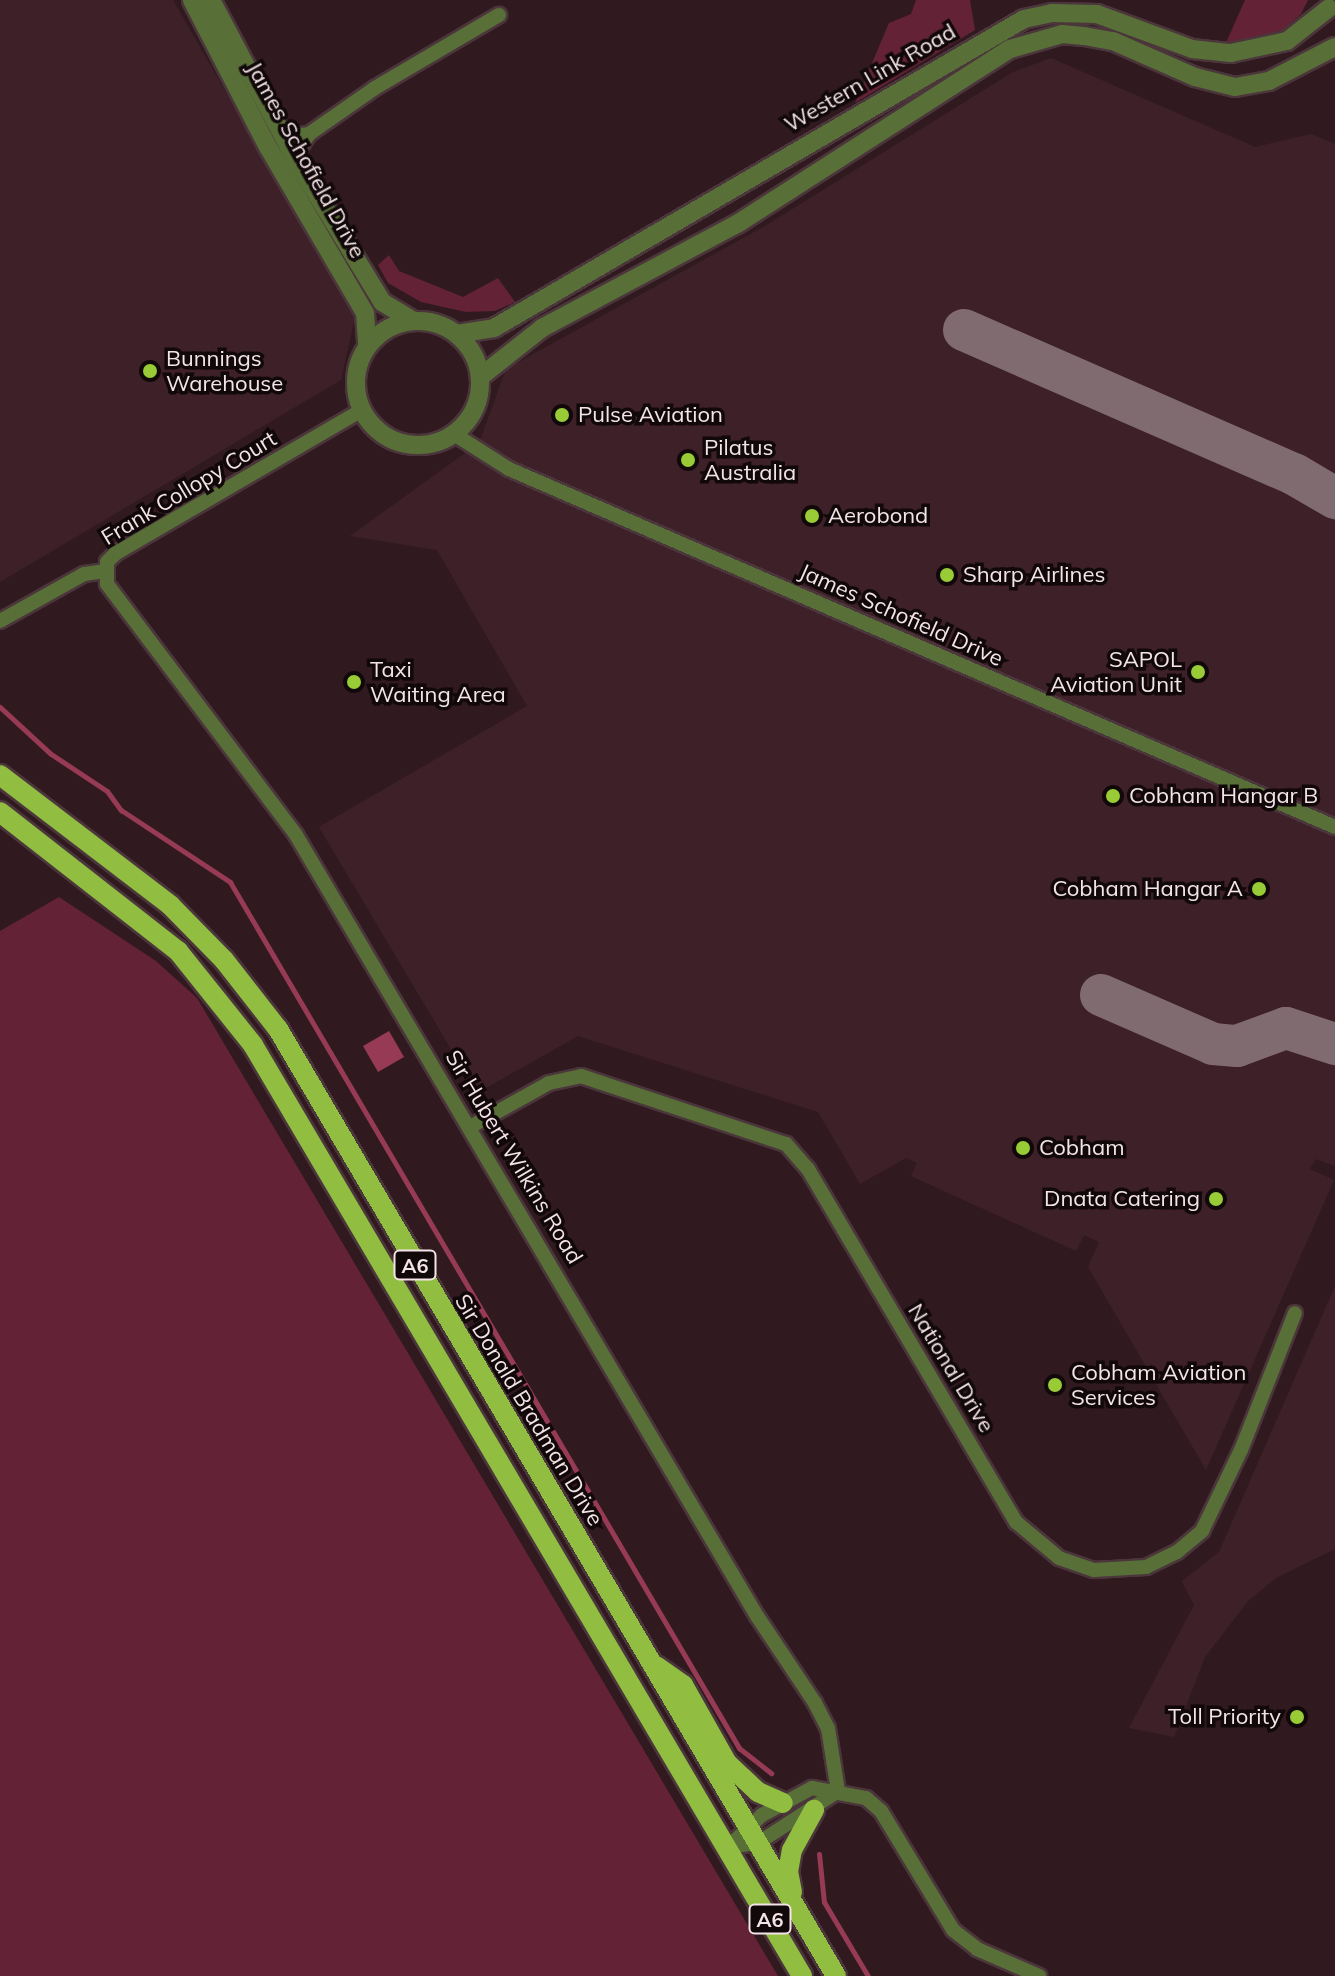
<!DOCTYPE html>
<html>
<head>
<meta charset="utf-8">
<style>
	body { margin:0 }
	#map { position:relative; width:1335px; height:1976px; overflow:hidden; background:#301a1f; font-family:Mulish,sans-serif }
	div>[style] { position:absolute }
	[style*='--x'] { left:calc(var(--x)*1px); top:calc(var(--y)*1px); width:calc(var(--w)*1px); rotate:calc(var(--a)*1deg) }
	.built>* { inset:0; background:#3e2128 }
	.green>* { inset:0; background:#632235 }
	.water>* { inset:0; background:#973a55; transform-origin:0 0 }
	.stream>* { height:5px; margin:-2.5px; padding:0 2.5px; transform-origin:2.5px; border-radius:2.5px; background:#973a55 }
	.taxiway>* { height:42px; margin:-21px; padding:0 21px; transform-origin:21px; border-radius:21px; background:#806c70 }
	.roads { filter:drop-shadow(2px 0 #4b363b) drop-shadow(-2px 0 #4b363b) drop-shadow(0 2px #4b363b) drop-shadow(0 -2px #4b363b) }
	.minor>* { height:14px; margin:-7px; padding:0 7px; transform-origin:7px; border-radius:7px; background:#596f38 }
	.tertiary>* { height:18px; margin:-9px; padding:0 9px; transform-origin:9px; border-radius:9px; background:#596f38 }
	.tertiary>.ring { margin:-9px; padding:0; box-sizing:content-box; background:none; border:18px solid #596f38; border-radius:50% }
	.primary>* { height:20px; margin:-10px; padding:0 10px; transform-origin:10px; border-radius:10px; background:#91be41 }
	.dots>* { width:22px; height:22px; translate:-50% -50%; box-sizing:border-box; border:4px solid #11080a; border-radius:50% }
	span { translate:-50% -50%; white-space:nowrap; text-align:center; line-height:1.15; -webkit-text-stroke:7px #11080a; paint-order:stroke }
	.shield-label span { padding:2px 6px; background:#11080a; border:2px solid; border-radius:6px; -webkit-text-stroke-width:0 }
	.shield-label { font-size:20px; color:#f4e4e7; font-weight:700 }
	.street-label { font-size:22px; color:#f4e4e7 }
	.poi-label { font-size:22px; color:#f4e4e7 }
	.left { translate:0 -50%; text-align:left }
	.right { translate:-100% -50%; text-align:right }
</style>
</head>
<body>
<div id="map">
	<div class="built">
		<div style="clip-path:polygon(0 0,173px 0,355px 317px,341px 380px,0 582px)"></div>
		<div style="clip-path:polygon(1051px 58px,1255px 147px,1311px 134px,1335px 144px,1335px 1166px,1316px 1159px,1310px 1169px,1334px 1180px,1206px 1470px,1088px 1267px,1099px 1242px,1084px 1235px,1076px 1251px,911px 1176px,917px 1163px,906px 1158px,860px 1184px,818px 1112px,578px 1036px,477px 1093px,319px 827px,527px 706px,437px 550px,350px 536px,479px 443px,506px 369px,765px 226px,1013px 72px)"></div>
		<div style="clip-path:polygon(1335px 1286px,1335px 1549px,1276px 1578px,1248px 1601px,1205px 1657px,1174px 1737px,1129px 1728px,1194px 1605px,1182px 1581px,1219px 1552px)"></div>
	</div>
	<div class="green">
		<div style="clip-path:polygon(916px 0,970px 0,975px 30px,855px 103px,889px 23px,911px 14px)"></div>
		<div style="clip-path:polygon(1245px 0,1308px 0,1301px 14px,1280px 33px,1225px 45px)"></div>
		<div style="clip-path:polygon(389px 255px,399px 271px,463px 297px,498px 278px,515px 302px,495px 311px,466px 312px,421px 302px,388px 283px,378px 265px)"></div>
		<div style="clip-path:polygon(59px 897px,156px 961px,197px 998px,778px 1976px,0 1976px,0 931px)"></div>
	</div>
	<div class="water">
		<div style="left:389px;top:1031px;width:30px;height:30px;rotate:60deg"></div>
	</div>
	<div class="stream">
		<div style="--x:0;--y:707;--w:69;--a:42.7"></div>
		<div style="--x:51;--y:754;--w:67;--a:33.5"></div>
		<div style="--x:107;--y:791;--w:24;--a:54"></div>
		<div style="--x:121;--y:810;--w:131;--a:33.4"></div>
		<div style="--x:230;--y:882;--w:1005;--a:59.55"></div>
		<div style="--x:739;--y:1748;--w:41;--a:38"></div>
		<div style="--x:819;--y:1854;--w:48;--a:84.1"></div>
		<div style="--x:824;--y:1902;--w:86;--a:59.3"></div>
	</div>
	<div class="taxiway">
		<div style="--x:964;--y:330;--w:360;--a:23.6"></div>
		<div style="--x:1294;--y:474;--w:48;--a:30.3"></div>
		<div style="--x:1101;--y:995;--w:122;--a:23.6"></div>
		<div style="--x:1213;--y:1044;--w:24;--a:5"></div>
		<div style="--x:1237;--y:1046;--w:52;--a:-20.2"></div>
		<div style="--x:1286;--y:1028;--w:52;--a:18.1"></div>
	</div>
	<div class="roads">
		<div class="minor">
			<div style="--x:309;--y:134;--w:80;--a:-34.9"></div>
			<div style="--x:375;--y:88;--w:144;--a:-30.5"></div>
			<div style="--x:282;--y:136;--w:27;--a:-4"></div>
			<div style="--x:309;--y:134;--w:27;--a:123"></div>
			<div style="--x:362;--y:410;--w:286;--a:149.8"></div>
			<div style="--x:115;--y:554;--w:11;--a:135"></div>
			<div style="--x:107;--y:562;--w:22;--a:90"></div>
			<div style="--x:107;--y:584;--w:314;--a:53"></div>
			<div style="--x:296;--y:835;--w:907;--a:59.45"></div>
			<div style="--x:757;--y:1616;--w:105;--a:56.3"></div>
			<div style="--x:815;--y:1703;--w:28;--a:63"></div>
			<div style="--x:828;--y:1728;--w:64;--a:81"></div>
			<div style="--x:454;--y:434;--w:65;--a:32.5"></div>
			<div style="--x:509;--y:469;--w:900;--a:23.43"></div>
			<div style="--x:0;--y:621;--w:96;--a:-29.2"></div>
			<div style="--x:84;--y:574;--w:22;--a:-8"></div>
			<div style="--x:470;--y:1127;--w:90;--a:-29.1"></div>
			<div style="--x:549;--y:1083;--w:33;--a:-12"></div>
			<div style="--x:581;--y:1076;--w:216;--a:18.4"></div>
			<div style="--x:786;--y:1144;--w:33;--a:49"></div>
			<div style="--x:808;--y:1169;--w:410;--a:59.5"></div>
			<div style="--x:1016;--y:1522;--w:56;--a:39.9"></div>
			<div style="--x:1059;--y:1558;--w:37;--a:19"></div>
			<div style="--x:1094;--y:1570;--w:52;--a:-3.3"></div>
			<div style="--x:1146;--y:1567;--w:34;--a:-26"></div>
			<div style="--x:1177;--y:1552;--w:33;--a:-40"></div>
			<div style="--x:1202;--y:1531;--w:90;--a:-64.3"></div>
			<div style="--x:1241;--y:1450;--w:147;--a:-68.5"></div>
			<div style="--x:728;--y:1847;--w:47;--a:-43.3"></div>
			<div style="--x:762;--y:1815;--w:57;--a:-28.4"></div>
			<div style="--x:812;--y:1788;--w:55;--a:10.5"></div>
			<div style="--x:866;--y:1798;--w:20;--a:41"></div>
			<div style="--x:881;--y:1811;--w:139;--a:58.8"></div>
			<div style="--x:953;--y:1930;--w:31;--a:38"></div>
			<div style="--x:977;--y:1949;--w:68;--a:23.5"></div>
			<div style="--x:728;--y:1847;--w:30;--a:-8"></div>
			<div style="--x:758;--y:1843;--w:95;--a:-33"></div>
		</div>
		<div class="tertiary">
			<div style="--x:192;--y:0;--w:165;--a:62.7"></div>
			<div style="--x:268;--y:147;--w:192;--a:59.7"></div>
			<div style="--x:365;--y:313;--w:32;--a:86"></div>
			<div style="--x:211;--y:0;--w:178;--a:62.1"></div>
			<div style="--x:294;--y:157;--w:170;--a:58.7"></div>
			<div style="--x:382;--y:302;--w:35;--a:31"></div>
			<div class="ring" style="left:356px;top:321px;width:106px;height:106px"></div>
			<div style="--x:457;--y:334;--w:37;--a:-9"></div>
			<div style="--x:494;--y:328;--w:613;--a:-30.24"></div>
			<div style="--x:1024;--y:19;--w:29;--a:-12"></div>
			<div style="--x:1052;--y:13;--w:45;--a:1.3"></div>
			<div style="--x:1097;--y:14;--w:101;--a:20.2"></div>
			<div style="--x:1192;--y:49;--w:39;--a:6"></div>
			<div style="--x:1231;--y:53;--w:57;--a:-12.1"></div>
			<div style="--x:1287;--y:41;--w:53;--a:-38.2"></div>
			<div style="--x:480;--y:377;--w:79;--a:-38.3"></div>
			<div style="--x:542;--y:328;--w:221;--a:-28.1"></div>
			<div style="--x:737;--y:224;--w:324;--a:-32.7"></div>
			<div style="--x:1010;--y:49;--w:54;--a:-16.1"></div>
			<div style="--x:1062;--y:34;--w:22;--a:5"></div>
			<div style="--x:1084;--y:36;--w:29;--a:10"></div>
			<div style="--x:1113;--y:41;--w:90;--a:23.7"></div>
			<div style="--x:1195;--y:77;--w:41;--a:14"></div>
			<div style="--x:1235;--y:87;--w:35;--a:-10"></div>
			<div style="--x:1269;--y:81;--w:74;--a:-27.3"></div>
		</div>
		<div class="primary">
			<div style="--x:0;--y:775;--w:214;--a:37.4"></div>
			<div style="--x:170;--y:905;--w:77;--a:45.5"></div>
			<div style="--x:224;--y:960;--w:88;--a:52"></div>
			<div style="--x:278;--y:1029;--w:1099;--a:59.49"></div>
			<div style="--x:0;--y:812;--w:226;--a:38"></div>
			<div style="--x:178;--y:951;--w:120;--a:51.4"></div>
			<div style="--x:253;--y:1045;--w:1081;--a:59.47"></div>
			<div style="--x:656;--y:1666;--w:33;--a:35"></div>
			<div style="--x:683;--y:1685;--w:90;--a:60.6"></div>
			<div style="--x:727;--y:1763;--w:42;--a:43.1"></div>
			<div style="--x:758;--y:1792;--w:27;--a:24"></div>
			<div style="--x:792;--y:1892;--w:20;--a:-101"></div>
			<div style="--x:788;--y:1872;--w:22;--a:-80"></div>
			<div style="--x:792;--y:1850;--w:46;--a:-61.2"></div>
		</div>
	</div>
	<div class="dots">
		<div style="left:150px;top:371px;background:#98cb36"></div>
		<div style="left:562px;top:415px;background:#98cb36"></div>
		<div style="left:688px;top:460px;background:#98cb36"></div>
		<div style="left:812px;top:516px;background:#98cb36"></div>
		<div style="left:947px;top:575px;background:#98cb36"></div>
		<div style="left:1198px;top:672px;background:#98cb36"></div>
		<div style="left:354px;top:682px;background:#98cb36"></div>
		<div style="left:1113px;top:796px;background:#98cb36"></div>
		<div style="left:1259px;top:889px;background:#98cb36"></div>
		<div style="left:1023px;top:1148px;background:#98cb36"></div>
		<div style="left:1216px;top:1199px;background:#98cb36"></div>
		<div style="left:1055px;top:1385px;background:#98cb36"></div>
		<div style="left:1297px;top:1717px;background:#98cb36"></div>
	</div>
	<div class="shield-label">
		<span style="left:415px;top:1265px">A6</span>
		<span style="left:770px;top:1919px">A6</span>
	</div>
	<div class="street-label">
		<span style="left:870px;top:78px;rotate:-30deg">Western Link Road</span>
		<span style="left:306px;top:160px;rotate:61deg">James Schofield Drive</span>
		<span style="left:189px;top:488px;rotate:-31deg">Frank Collopy Court</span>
		<span style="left:901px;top:615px;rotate:24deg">James Schofield Drive</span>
		<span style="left:514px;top:1157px;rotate:59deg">Sir Hubert Wilkins Road</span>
		<span style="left:951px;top:1368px;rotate:59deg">National Drive</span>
		<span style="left:529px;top:1410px;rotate:59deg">Sir Donald Bradman Drive</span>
	</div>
	<div class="poi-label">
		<span class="left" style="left:166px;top:371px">Bunnings<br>Warehouse</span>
		<span class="left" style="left:578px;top:415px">Pulse Aviation</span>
		<span class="left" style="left:704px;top:460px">Pilatus<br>Australia</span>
		<span class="left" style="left:828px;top:516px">Aerobond</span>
		<span class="left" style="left:963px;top:575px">Sharp Airlines</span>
		<span class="right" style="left:1182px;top:672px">SAPOL<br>Aviation Unit</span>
		<span class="left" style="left:370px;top:682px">Taxi<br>Waiting Area</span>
		<span class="left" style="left:1129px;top:796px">Cobham Hangar B</span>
		<span class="right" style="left:1243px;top:889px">Cobham Hangar A</span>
		<span class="left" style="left:1039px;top:1148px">Cobham</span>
		<span class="right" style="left:1200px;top:1199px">Dnata Catering</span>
		<span class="left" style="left:1071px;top:1385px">Cobham Aviation<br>Services</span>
		<span class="right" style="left:1281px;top:1717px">Toll Priority</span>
	</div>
</div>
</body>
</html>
